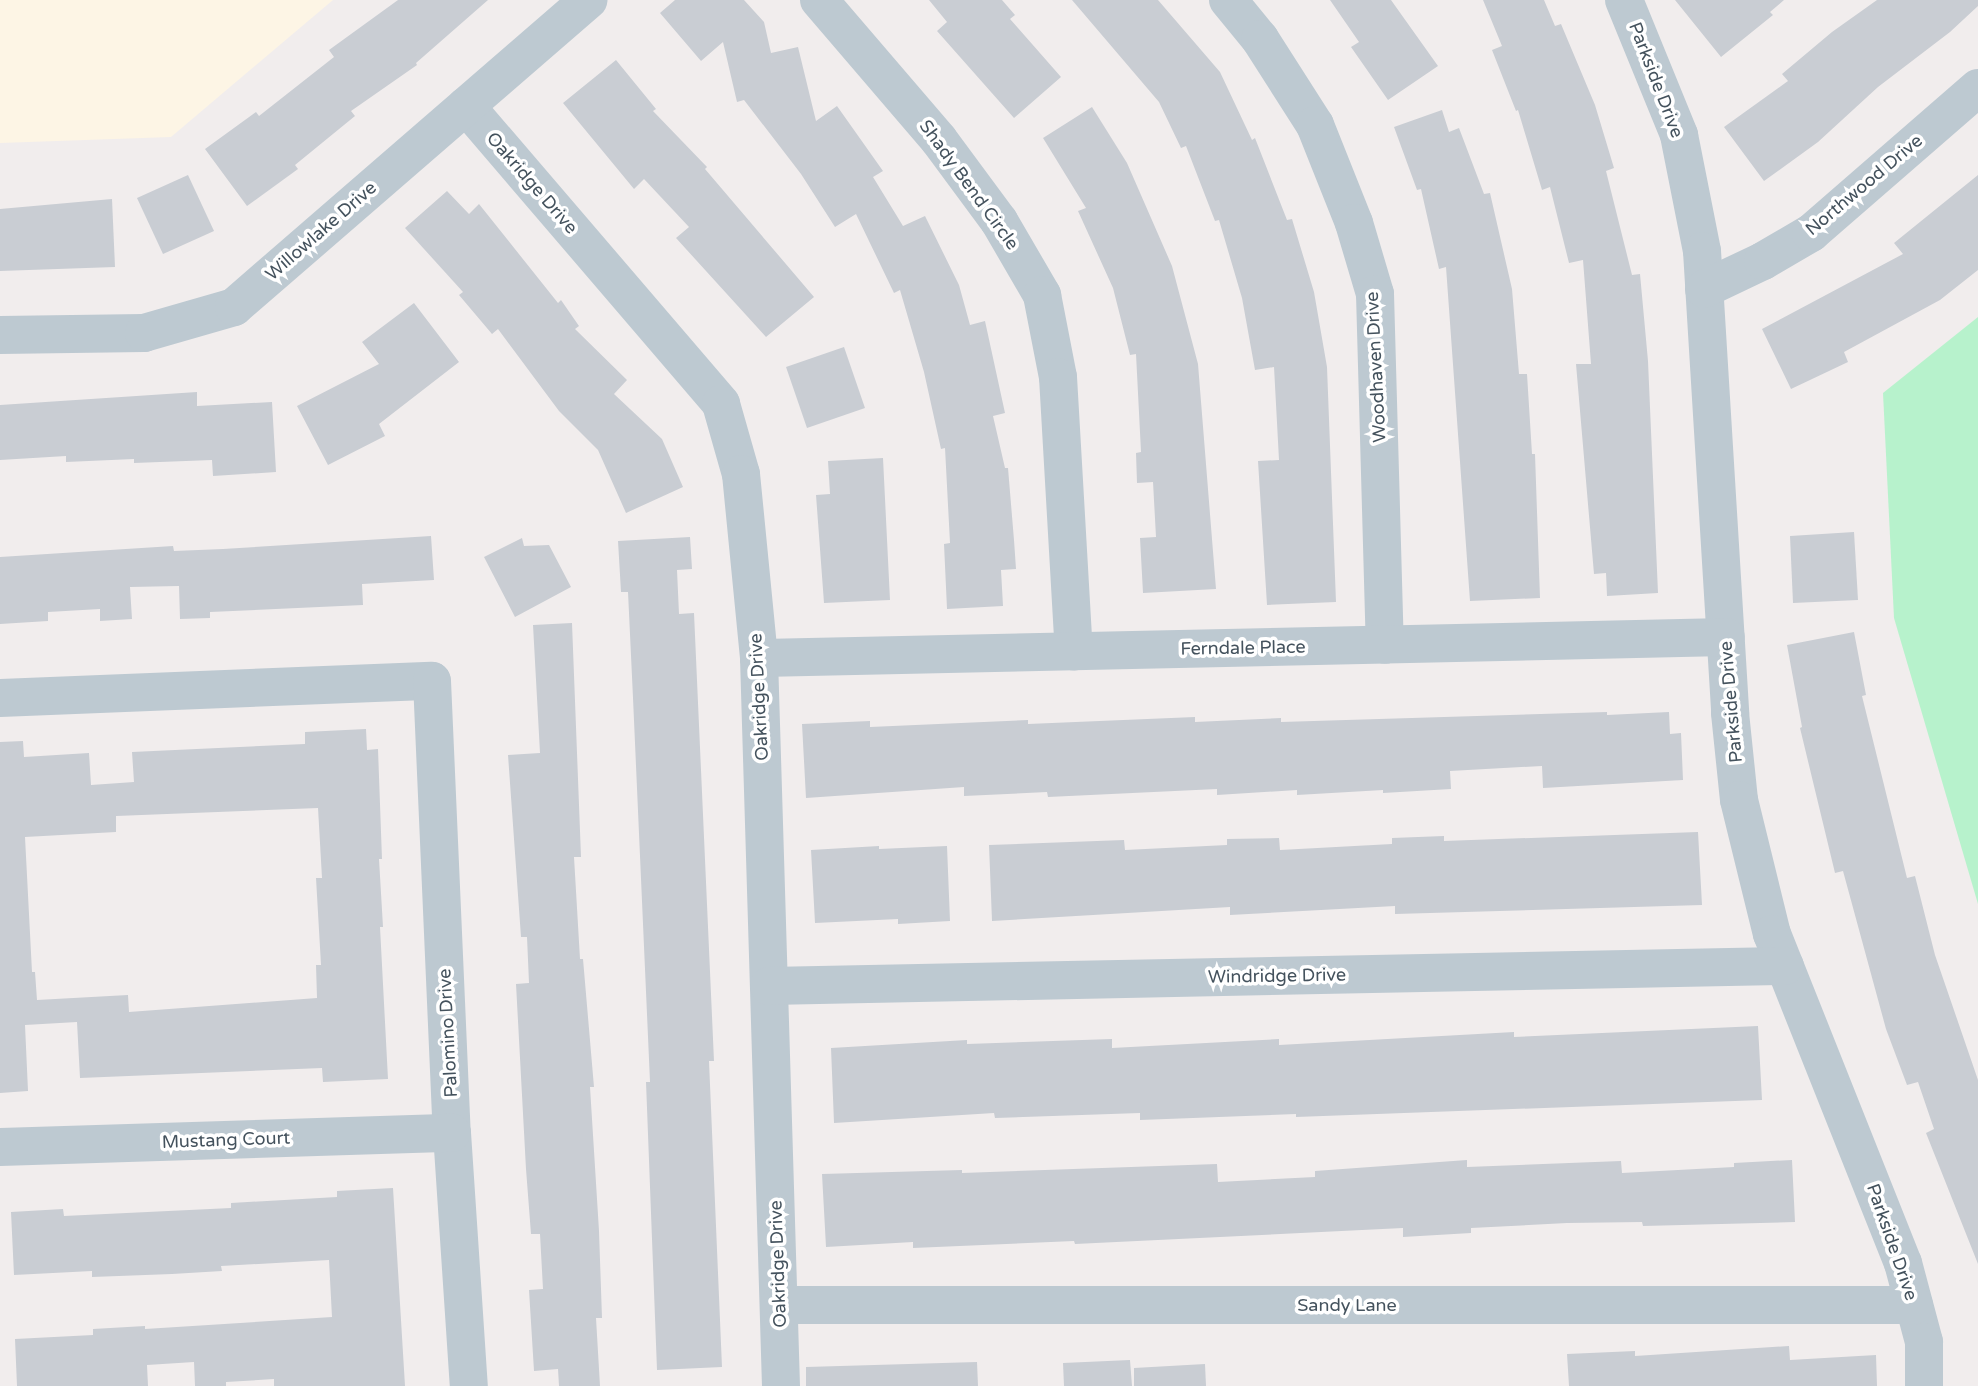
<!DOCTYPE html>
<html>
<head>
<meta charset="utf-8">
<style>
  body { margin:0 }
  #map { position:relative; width:1978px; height:1386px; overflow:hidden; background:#f1eded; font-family:"Varela Round",sans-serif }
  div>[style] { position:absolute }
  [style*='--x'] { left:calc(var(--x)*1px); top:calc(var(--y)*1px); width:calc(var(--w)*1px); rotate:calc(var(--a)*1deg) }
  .commercial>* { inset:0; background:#fdf5e5 }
  .green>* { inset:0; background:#b7f2cc }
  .building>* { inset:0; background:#c9cdd3 }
  .minor>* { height:38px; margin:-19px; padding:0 19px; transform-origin:19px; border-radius:19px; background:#bdc9d1 }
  span { translate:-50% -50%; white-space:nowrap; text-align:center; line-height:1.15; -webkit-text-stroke:7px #fff; paint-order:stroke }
  .street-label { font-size:18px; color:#44525d }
</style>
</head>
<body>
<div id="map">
  <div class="commercial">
    <div style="clip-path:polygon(0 0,333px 0,171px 137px,0 143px)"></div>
  </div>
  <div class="green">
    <div style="clip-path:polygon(1978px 317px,1978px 904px,1894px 618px,1883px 393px)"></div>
  </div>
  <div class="building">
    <div style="clip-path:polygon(398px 0,488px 0,416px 63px,417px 65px,351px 111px,355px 116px,295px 165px,298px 169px,247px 206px,205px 149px,256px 112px,259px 116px,334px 57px,329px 50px)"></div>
    <div style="clip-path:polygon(675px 0,744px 0,764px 22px,771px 53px,798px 47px,816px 121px,837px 106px,883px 171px,873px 177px,903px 226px,925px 216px,959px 285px,970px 325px,985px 321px,1005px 413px,993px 416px,1005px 468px,1008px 468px,1014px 540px,1016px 569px,1001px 570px,1003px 606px,947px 609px,944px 544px,950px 543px,945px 448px,941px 449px,924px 372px,900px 290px,894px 293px,856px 214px,835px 227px,801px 174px,744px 100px,737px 102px,723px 42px,701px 61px,660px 13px)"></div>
    <div style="clip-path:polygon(929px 0,1002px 0,1015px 15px,1010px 19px,1061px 77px,1014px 118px,937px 31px,947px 22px)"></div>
    <div style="clip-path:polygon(1072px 0,1158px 0,1220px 72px,1252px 140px,1255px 138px,1287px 220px,1292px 219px,1314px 292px,1327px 367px,1336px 602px,1267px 605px,1258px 461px,1279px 460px,1274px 367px,1255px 370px,1242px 298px,1219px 220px,1215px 221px,1186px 146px,1181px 148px,1159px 102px)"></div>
    <div style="clip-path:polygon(1330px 0,1391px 0,1438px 66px,1388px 100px,1351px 47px,1359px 42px)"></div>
    <div style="clip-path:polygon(1483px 0,1544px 0,1555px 26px,1561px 24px,1595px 105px,1614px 168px,1606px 171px,1632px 275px,1640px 274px,1648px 361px,1658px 593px,1607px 596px,1606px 573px,1594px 574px,1576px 364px,1591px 364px,1583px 260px,1569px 263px,1550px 187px,1542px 190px,1518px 110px,1516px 111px,1492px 50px,1502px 46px)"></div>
    <div style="clip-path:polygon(1675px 0,1784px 0,1770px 12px,1773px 15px,1721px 57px)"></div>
    <div style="clip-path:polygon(1877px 0,1978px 0,1978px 6px,1950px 32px,1878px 87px,1818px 142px,1764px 181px,1724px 127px,1788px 81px,1782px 74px,1832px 32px)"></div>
    <div style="clip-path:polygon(616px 60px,656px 109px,653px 111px,707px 167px,705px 169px,814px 297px,766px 337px,676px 238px,689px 227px,644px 179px,634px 189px,563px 103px)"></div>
    <div style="clip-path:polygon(1092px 107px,1127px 163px,1172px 266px,1198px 364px,1216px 589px,1143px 593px,1140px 538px,1156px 537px,1153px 482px,1137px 483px,1136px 453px,1141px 452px,1136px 354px,1130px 355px,1113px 288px,1078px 211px,1086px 208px,1043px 138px)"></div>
    <div style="clip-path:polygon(1442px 110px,1449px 132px,1459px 128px,1484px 194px,1490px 193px,1512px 289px,1519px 374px,1527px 374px,1532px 454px,1535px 454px,1540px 598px,1470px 601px,1446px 267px,1439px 269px,1421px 189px,1417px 190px,1394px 127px)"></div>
    <div style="clip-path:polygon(188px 175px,214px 231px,163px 254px,137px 198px)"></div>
    <div style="clip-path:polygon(1978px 175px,1978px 270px,1940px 300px,1844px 352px,1848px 362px,1791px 389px,1762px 329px,1903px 254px,1894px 243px)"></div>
    <div style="clip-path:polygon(447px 191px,469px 214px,479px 204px,558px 303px,561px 300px,579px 326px,575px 329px,627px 380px,614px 394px,662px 439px,683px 487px,626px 513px,598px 450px,559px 411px,498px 329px,492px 334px,459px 295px,463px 292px,405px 228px)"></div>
    <div style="clip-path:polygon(112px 199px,115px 267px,0 271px,0 209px)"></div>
    <div style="clip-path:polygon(414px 303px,459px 362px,379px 424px,385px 436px,328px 465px,297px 406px,379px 364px,362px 342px)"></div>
    <div style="clip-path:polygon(844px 347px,865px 408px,807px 428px,786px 367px)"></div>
    <div style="clip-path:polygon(197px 392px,197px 406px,272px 402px,276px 472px,213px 476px,212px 460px,134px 463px,134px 459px,66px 462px,66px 456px,0 460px,0 405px)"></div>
    <div style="clip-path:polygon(883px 458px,890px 600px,824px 603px,816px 495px,830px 494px,828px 461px)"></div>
    <div style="clip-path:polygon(1854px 532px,1858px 600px,1793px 603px,1790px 536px)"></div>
    <div style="clip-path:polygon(431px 536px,434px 580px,362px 584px,363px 605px,210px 612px,210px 618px,180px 619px,179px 586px,130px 587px,132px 619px,100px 621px,100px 609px,48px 612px,48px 621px,0 624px,0 557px,173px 546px,174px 551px,223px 549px)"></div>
    <div style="clip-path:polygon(690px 537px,692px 569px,677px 570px,679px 614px,694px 613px,714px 1061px,709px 1061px,722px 1367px,657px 1370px,646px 1082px,650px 1082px,633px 698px,628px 592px,621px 592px,618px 541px)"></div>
    <div style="clip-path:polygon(522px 538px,524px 546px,549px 545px,571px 587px,515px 617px,484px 557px)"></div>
    <div style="clip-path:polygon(572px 623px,581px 857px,574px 857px,580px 959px,583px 959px,594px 1087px,590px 1087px,599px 1231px,602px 1318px,596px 1318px,600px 1386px,559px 1386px,558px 1369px,534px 1371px,529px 1290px,543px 1289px,540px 1234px,531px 1234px,526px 1169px,516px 984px,529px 983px,527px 937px,521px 937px,508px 755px,540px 753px,533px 625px)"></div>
    <div style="clip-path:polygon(1854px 632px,1866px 695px,1862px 696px,1907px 878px,1915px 876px,1935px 955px,1978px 1080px,1978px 1264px,1926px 1133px,1934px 1129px,1918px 1082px,1907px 1085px,1886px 1029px,1843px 871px,1835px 873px,1800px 728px,1802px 727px,1787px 645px)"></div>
    <div style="clip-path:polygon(1607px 712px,1607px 715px,1669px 712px,1670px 734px,1681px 733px,1683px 780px,1543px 788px,1542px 766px,1450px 771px,1451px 789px,1383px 793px,1383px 790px,1297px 795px,1297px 790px,1217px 795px,1217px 789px,1048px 797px,1047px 792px,964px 796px,964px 787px,806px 798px,802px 724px,870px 721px,870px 727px,1028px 720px,1028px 724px,1195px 717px,1195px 722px,1281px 718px,1281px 722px)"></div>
    <div style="clip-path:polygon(evenodd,366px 729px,367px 750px,378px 749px,382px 859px,379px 859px,383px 927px,380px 927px,388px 1079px,323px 1082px,322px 1068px,80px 1078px,77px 1022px,25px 1025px,28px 1091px,0 1093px,0 742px,23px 741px,24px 757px,89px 753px,91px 785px,134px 782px,132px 752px,305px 744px,305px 732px,366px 729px,318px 808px,322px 878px,316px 878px,321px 965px,316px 965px,317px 998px,129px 1012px,128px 995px,37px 1000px,35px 972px,32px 972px,25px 837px,116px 832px,116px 816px,318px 808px)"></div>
    <div style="clip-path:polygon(1698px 832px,1702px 905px,1395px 914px,1395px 906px,1230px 915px,1230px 907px,992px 921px,989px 845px,1124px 840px,1125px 850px,1227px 845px,1227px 839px,1279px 838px,1280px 850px,1392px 844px,1392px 838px,1444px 836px,1444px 841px)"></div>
    <div style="clip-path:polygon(879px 846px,879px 849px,947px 846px,950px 921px,898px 924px,898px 919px,815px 923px,811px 850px)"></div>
    <div style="clip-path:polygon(1758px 1026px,1762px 1100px,1296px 1117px,1296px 1114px,1140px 1120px,1140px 1113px,995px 1118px,994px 1113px,834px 1123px,831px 1048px,967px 1040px,967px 1044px,1112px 1039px,1112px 1048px,1279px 1039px,1279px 1045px,1514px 1032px,1514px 1037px)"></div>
    <div style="clip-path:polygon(1467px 1160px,1467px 1167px,1621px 1161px,1622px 1173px,1734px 1167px,1734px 1163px,1792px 1160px,1795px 1222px,1643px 1226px,1642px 1222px,1567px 1223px,1471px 1228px,1471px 1233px,1403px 1237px,1403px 1228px,1075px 1244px,1074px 1241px,913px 1248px,913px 1242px,826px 1247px,822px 1174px,962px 1170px,962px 1173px,1217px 1164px,1218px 1182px,1315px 1177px,1315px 1171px)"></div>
    <div style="clip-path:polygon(393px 1188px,405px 1386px,274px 1386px,274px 1379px,226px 1382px,226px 1386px,195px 1386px,194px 1362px,147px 1365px,148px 1386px,17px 1386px,15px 1339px,93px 1335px,93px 1329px,145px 1326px,145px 1329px,332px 1317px,329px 1260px,221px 1266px,222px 1271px,172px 1274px,92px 1277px,92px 1271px,14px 1275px,11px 1212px,63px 1209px,64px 1216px,231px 1208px,231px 1203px,337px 1197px,337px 1191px)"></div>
    <div style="clip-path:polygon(1789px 1346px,1790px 1360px,1876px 1355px,1877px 1386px,1569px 1386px,1567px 1354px,1635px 1351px,1635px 1356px)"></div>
    <div style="clip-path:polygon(1130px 1360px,1132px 1386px,1064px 1386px,1063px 1363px)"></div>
    <div style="clip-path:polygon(977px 1362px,978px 1386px,806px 1386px,806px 1367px)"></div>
    <div style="clip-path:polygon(1205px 1364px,1206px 1386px,1134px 1386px,1134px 1368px)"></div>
  </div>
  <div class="minor">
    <div style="--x:819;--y:0;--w:184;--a:49.4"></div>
    <div style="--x:939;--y:140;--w:101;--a:53.5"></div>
    <div style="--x:999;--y:221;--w:86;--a:59.8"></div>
    <div style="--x:1042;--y:295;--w:84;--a:79"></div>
    <div style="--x:1058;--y:377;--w:275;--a:86.7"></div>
    <div style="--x:1228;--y:0;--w:50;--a:50.6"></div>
    <div style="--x:1260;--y:39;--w:102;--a:57.4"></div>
    <div style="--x:1315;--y:125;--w:105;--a:68.3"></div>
    <div style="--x:1354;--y:223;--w:74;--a:73.5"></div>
    <div style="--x:1375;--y:294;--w:351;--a:88.4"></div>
    <div style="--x:1624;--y:0;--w:146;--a:67.8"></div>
    <div style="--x:1679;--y:135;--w:118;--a:78.8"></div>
    <div style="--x:1702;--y:251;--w:463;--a:86.5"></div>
    <div style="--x:1730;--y:713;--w:87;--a:84.1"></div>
    <div style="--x:1739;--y:800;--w:138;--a:76.2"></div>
    <div style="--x:1772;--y:934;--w:354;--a:68.3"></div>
    <div style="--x:1903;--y:1263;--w:82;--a:75.1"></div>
    <div style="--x:1924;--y:1342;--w:44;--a:90"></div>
    <div style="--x:466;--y:106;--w:392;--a:49.4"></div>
    <div style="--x:721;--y:404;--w:73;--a:74.1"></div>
    <div style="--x:741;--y:474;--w:185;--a:84.4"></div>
    <div style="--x:759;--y:658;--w:728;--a:88.27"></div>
    <div style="--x:1704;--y:289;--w:65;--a:-25.4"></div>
    <div style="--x:1763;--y:261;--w:56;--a:-30.3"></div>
    <div style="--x:1811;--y:233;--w:221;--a:-41"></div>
    <div style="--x:0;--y:335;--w:144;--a:-0.8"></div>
    <div style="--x:144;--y:333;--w:94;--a:-16.1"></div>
    <div style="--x:234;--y:307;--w:469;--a:-40.9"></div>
    <div style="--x:759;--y:658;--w:967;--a:-1.24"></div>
    <div style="--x:0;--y:698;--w:432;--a:-2.3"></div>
    <div style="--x:432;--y:681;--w:452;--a:87.5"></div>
    <div style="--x:452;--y:1133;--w:254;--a:86.2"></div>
    <div style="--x:769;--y:986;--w:1016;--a:-1.13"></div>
    <div style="--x:0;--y:1147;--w:452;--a:-1.8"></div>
    <div style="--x:779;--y:1305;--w:1135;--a:0"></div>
  </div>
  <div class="street-label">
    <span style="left:1656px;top:80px;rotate:69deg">Parkside Drive</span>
    <span style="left:532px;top:183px;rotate:49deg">Oakridge Drive</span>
    <span style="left:969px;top:185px;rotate:54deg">Shady Bend Circle</span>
    <span style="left:1864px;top:185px;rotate:-40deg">Northwood Drive</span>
    <span style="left:321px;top:231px;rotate:-41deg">Willowlake Drive</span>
    <span style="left:1376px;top:367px;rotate:-93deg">Woodhaven Drive</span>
    <span style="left:1243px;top:648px;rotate:-1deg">Ferndale Place</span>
    <span style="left:759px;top:697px;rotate:-93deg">Oakridge Drive</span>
    <span style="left:1731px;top:702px;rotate:-95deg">Parkside Drive</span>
    <span style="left:1277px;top:976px;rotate:-1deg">Windridge Drive</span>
    <span style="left:448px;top:1033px;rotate:-93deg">Palomino Drive</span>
    <span style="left:226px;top:1140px;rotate:-2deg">Mustang Court</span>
    <span style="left:1892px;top:1242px;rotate:71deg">Parkside Drive</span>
    <span style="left:778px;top:1264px;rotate:-92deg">Oakridge Drive</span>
    <span style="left:1347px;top:1305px">Sandy Lane</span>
  </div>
</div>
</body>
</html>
